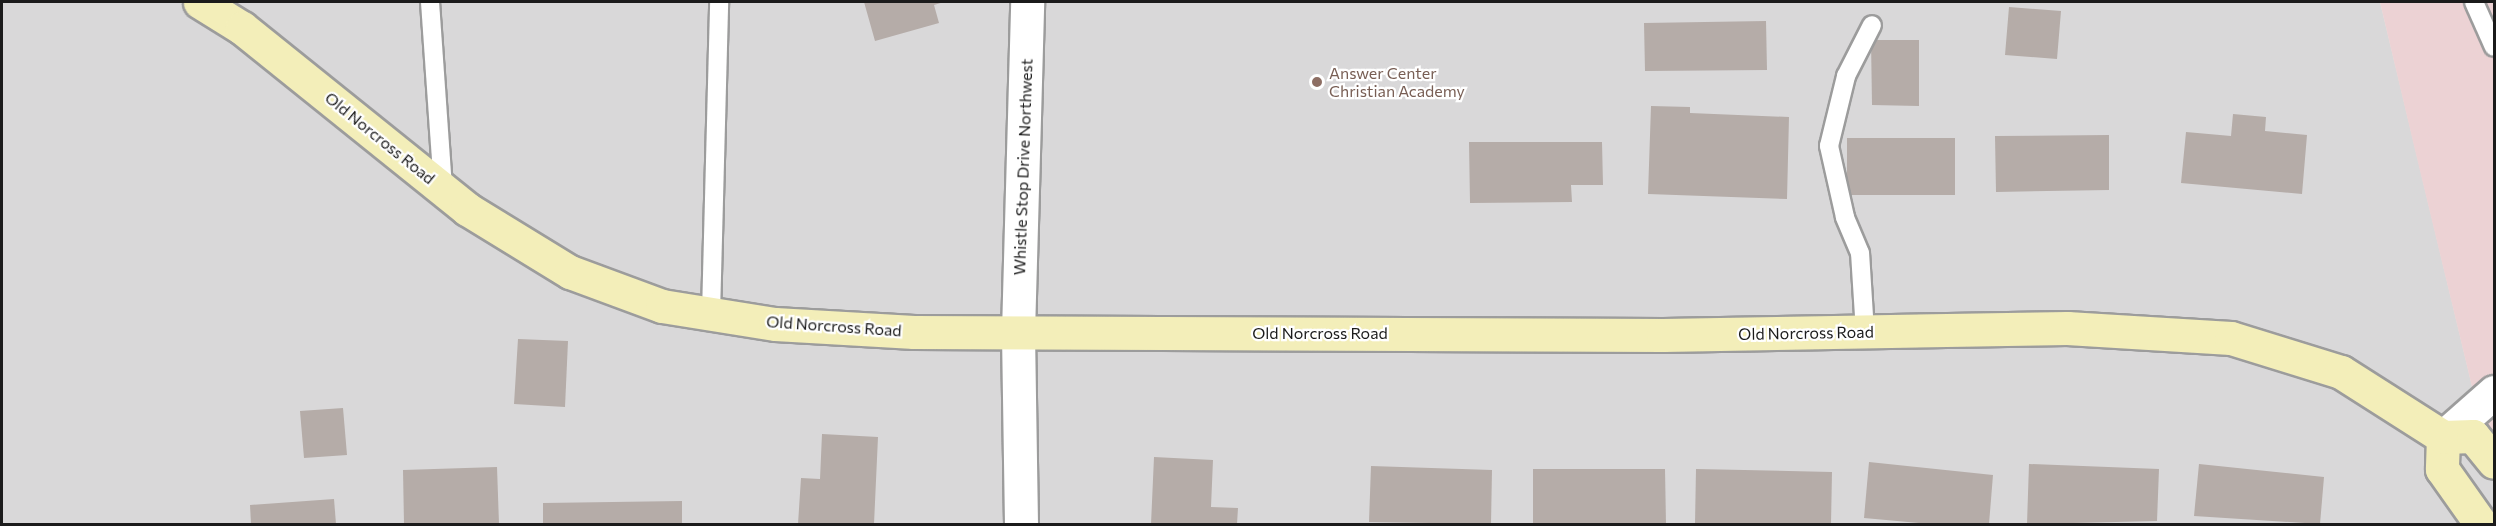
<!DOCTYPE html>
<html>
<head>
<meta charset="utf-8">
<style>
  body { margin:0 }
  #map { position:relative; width:2496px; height:526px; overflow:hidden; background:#ece7e2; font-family:Commissioner,sans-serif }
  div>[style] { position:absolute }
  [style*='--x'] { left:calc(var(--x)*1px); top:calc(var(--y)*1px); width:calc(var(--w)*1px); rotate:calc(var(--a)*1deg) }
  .residential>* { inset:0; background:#d9d8d9 }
  .commercial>* { inset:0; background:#ecd2d4 }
  .building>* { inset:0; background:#b5aca8 }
  .roads { filter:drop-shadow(2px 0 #9c9c9c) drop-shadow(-2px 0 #9c9c9c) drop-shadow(0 2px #9c9c9c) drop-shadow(0 -2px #9c9c9c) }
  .lane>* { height:18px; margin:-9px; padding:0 9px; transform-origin:9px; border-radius:9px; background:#fff }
  .street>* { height:33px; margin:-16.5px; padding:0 16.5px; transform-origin:16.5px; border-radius:16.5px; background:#fff }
  .secondary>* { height:33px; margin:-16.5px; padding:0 16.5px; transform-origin:16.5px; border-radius:16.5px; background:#f3eeb9 }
  .dots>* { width:16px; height:16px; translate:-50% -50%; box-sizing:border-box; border:3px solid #fff; border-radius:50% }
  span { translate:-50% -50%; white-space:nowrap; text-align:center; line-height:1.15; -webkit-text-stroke:4.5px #fff; paint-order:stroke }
  .education-label { font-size:16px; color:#785e54 }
  .left { translate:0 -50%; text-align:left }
  .street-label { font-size:16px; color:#1b1b1b }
  .frame { position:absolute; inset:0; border:3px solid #1b1b1b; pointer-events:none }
</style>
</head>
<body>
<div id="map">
  <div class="residential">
    <div style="clip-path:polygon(2px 2px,2380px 2px,2494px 478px,2494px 524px,2px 524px)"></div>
  </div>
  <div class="commercial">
    <div style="clip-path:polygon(2380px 2px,2494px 2px,2494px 478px,2415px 150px)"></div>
  </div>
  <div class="building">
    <div style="clip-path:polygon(864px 2px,944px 2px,934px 5px,939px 23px,875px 41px)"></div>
    <div style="clip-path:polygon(2009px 7px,2061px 11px,2057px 59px,2005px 55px)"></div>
    <div style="clip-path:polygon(1766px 21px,1767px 70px,1645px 71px,1644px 23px)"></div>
    <div style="clip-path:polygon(1871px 40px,1919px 40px,1919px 106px,1872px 105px)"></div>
    <div style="clip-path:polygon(1651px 106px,1690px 107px,1690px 113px,1789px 117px,1787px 199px,1648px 194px)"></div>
    <div style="clip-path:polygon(2233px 114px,2266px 117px,2265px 131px,2307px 135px,2302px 194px,2181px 183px,2186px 132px,2231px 136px)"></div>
    <div style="clip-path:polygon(2109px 135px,2109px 190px,1996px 192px,1995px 136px)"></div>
    <div style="clip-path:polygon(1847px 138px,1955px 138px,1955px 195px,1847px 195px)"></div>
    <div style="clip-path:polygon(1469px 142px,1602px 142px,1603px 185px,1571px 185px,1572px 202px,1470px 203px)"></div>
    <div style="clip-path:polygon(518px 339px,568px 341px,565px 407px,514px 404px)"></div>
    <div style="clip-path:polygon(343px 408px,347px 455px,304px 458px,300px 411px)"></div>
    <div style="clip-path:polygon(822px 434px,878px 437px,874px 524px,798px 524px,801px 478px,820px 479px)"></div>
    <div style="clip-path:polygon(1154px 457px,1213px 460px,1211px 507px,1238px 508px,1237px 524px,1151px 524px)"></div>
    <div style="clip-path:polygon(1869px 462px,1993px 475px,1989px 524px,1930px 524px,1864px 518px)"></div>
    <div style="clip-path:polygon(2029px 464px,2159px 469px,2157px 521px,2027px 524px)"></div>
    <div style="clip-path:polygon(2199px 464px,2324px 477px,2320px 524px,2194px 516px)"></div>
    <div style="clip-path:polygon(1371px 466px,1492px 470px,1491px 524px,1369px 522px)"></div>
    <div style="clip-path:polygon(497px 467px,499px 524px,404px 524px,403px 470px)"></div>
    <div style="clip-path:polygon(1533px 469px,1665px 469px,1666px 524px,1533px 524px)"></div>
    <div style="clip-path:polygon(1696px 469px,1832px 472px,1831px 524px,1695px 524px)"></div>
    <div style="clip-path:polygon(334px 499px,336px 524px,251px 524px,250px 505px)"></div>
    <div style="clip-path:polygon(682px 501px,682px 524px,543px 524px,543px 503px)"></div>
  </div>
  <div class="roads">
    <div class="lane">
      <div style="--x:430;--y:2;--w:186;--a:86"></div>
      <div style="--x:2474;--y:2;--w:49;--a:66"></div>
      <div style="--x:711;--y:314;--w:312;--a:-88.5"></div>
      <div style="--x:1865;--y:332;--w:79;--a:-93.6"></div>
      <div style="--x:1860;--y:253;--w:39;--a:-113"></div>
      <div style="--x:1845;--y:217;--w:73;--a:-102.7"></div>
      <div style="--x:1829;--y:146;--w:72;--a:-76.3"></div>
      <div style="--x:1846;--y:76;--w:57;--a:-63"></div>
    </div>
    <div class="street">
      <div style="--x:2443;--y:437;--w:68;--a:-41.4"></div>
      <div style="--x:1021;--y:524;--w:192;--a:-90.9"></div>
      <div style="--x:1018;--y:332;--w:330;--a:-88.4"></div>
    </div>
    <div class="secondary">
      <div style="--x:200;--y:2;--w:49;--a:31.8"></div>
      <div style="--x:242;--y:28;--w:289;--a:38.8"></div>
      <div style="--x:467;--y:209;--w:121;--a:31.5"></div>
      <div style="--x:570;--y:272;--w:98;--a:20.3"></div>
      <div style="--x:662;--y:306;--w:114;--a:9.1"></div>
      <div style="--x:775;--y:324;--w:139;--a:3.3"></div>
      <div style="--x:914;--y:332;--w:749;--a:0.23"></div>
      <div style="--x:1663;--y:335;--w:404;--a:-1"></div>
      <div style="--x:2067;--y:328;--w:164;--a:3.5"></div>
      <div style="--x:2231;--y:338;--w:115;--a:17.2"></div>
      <div style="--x:2341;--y:372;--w:121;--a:32.5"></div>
      <div style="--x:2443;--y:437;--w:32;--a:92"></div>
      <div style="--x:2442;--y:469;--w:67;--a:54.7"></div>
      <div style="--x:2443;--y:437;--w:30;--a:-2"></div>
      <div style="--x:2473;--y:436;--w:33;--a:51"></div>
    </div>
  </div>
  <div class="dots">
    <div style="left:1317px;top:82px;background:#8d6e63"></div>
  </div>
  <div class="education-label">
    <span class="left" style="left:1329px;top:82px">Answer Center<br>Christian Academy</span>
  </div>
  <div class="street-label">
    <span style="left:380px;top:138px;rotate:39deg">Old Norcross Road</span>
    <span style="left:1023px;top:167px;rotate:-88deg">Whistle Stop Drive Northwest</span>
    <span style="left:834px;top:326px;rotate:4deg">Old Norcross Road</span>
    <span style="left:1320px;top:333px">Old Norcross Road</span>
    <span style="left:1806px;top:333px;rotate:-1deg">Old Norcross Road</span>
  </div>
  <div class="frame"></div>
</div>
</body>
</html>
